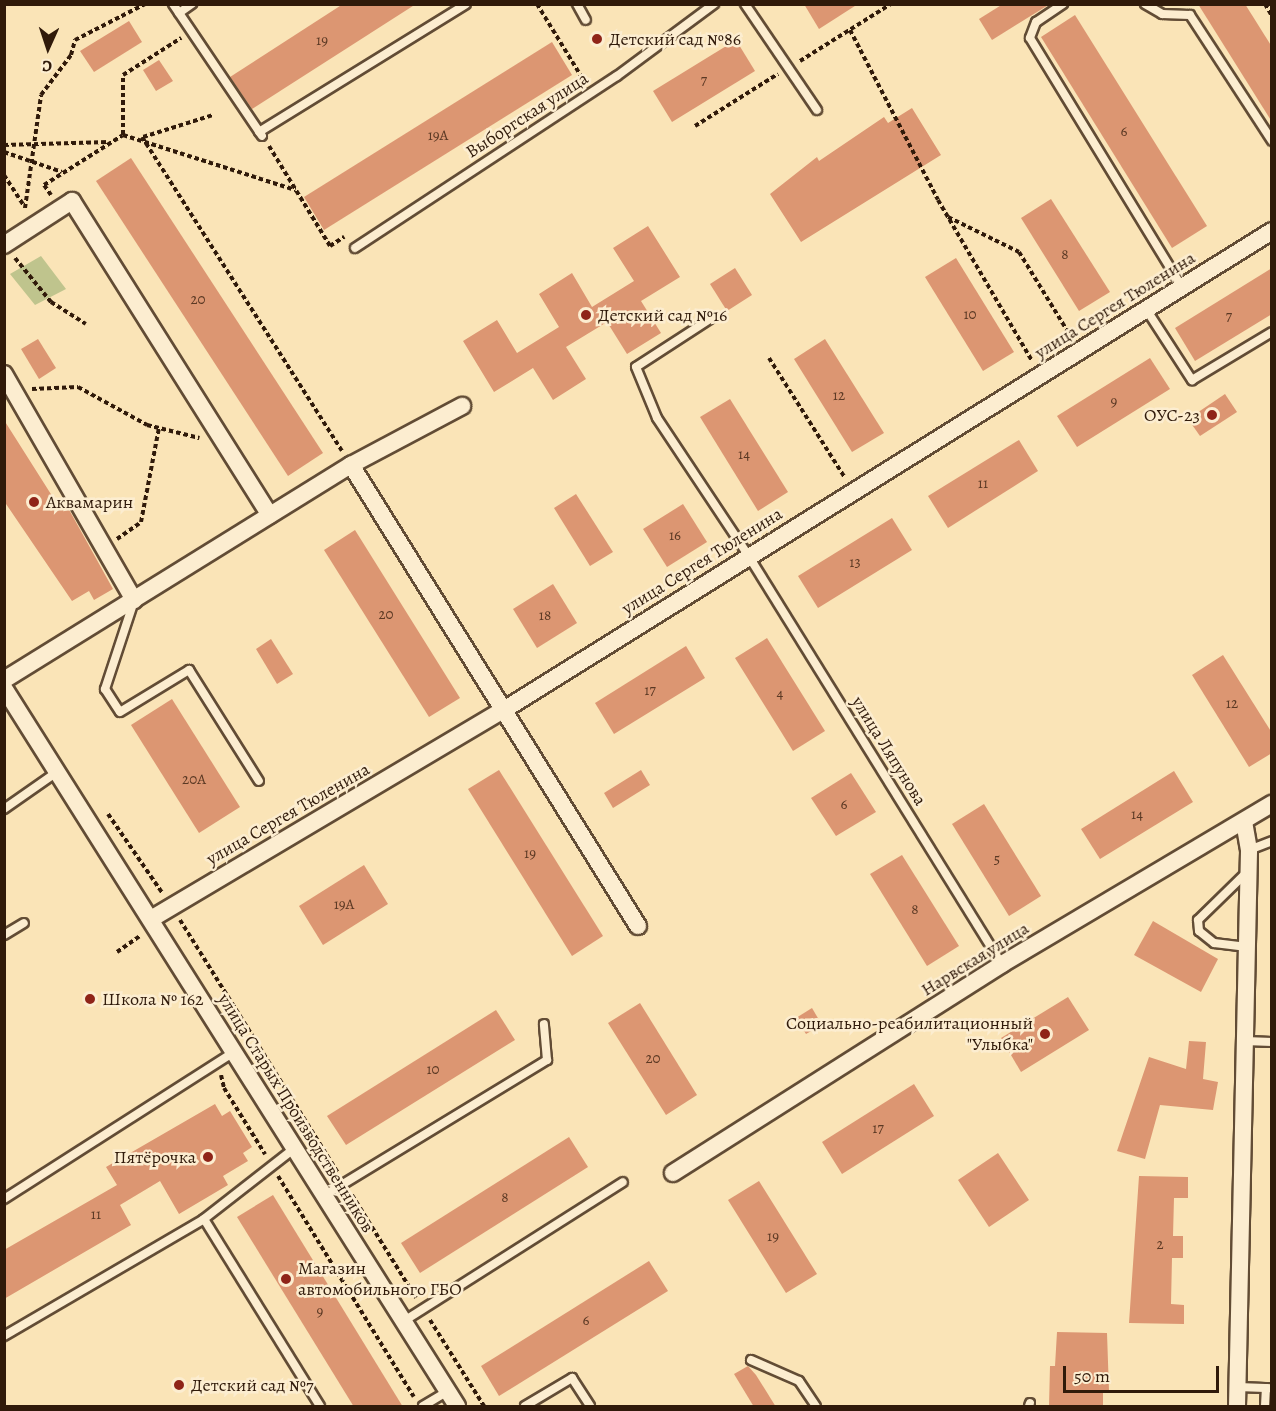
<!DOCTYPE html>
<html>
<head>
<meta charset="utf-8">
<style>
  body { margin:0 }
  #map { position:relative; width:1276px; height:1411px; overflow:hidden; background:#fae4b7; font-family:Alegreya,serif }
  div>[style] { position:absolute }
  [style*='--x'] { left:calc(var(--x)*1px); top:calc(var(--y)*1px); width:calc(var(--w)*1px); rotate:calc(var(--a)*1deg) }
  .green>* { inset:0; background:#bfc48d }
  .building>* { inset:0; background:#dc9672 }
  .path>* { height:4px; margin-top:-2px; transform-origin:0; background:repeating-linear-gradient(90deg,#301a0a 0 4.5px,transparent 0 7.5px) }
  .roads { filter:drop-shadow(2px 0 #624c35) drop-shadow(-2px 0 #624c35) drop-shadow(0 2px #624c35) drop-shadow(0 -2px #624c35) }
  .lane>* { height:8px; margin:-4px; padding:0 4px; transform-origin:4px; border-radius:4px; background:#fcedd0 }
  .street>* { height:16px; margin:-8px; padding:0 8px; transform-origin:8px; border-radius:8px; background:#fcedd0 }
  .dots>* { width:16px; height:16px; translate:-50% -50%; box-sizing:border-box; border:3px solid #fcedd0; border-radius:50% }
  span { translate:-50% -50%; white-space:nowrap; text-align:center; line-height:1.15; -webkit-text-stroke:5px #fcedd0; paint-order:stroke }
  .number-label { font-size:15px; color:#5b3924 }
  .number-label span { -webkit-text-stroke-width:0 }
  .poi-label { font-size:18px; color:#301a0a }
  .left { translate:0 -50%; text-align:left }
  .right { translate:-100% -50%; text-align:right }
  .street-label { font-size:18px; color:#301a0a }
  .frame { position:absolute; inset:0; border:6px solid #301a0a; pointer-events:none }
  .north { position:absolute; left:18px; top:18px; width:60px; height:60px; -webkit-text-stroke:4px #fcedd0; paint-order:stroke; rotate:183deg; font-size:16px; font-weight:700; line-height:24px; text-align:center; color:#301a0a }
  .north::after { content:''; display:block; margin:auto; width:21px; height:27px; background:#301a0a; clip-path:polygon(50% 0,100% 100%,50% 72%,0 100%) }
  .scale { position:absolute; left:1063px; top:1366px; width:156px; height:27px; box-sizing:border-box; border:3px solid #301a0a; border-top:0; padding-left:8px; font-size:18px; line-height:21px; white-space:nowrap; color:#301a0a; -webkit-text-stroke:4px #fcedd0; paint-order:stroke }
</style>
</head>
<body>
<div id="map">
  <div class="green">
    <div style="clip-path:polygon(41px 256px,66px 289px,35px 305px,10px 274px)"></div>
  </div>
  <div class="building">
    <div style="clip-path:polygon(343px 4px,416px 4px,252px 109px,230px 77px)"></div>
    <div style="clip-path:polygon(804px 4px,858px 4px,819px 29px)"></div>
    <div style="clip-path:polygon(1003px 4px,1050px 4px,992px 40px,979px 19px)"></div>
    <div style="clip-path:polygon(1198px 4px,1245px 4px,1272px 47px,1272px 122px)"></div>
    <div style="clip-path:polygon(1075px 15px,1207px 226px,1172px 248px,1041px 37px)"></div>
    <div style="clip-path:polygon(129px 21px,142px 42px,94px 72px,80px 51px)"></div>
    <div style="clip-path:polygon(736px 40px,755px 71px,672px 122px,653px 91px)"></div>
    <div style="clip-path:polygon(552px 42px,572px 75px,324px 230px,304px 197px)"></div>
    <div style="clip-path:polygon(159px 60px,173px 81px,156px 91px,143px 70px)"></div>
    <div style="clip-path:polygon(912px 108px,941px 155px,801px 242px,770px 194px,817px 157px,819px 161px,884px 117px,888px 123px)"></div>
    <div style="clip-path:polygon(131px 158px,323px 453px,288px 476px,96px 181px)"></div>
    <div style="clip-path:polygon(1051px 199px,1110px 292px,1079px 311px,1021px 218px)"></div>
    <div style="clip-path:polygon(648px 226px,680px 277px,641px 301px,661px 333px,627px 354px,607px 322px,566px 347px,586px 379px,553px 400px,533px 368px,494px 392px,463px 341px,497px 320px,517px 353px,559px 327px,539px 294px,572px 273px,592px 307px,634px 281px,613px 248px)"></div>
    <div style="clip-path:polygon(956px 258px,1014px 352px,983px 371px,925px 277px)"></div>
    <div style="clip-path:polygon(735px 268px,752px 295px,727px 311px,710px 284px)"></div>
    <div style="clip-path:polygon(1272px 268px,1272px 314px,1195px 361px,1175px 328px)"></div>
    <div style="clip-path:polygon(38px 339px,56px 368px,39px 379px,21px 349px)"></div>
    <div style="clip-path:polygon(825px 339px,884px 433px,852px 452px,794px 359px)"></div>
    <div style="clip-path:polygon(1150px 358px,1170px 389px,1077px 447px,1057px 416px)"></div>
    <div style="clip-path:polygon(1225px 394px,1237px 412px,1200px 436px,1188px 419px)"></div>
    <div style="clip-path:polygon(730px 399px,788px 492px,758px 511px,700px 417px)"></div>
    <div style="clip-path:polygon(4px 420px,61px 510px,67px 506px,113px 589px,94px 600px,89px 591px,72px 601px,4px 501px)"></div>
    <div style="clip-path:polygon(1019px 440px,1038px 471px,948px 528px,928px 496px)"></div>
    <div style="clip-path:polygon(576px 494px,613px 552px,590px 566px,554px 508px)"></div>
    <div style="clip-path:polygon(683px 504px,707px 542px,667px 567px,643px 529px)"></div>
    <div style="clip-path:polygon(892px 518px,912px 550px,818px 608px,798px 576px)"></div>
    <div style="clip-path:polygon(355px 530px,460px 698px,429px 717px,324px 550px)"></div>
    <div style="clip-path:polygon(553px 584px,577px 623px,537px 648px,513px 609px)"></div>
    <div style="clip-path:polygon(767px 638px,825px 731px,793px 751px,735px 658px)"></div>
    <div style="clip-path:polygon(271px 639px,293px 674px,277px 684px,256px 649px)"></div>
    <div style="clip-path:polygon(686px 646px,705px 678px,614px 734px,595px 703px)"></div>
    <div style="clip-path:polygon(1223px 655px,1272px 733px,1272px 753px,1249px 767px,1192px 675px)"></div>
    <div style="clip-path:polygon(172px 699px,240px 807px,199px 833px,131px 725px)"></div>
    <div style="clip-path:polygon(499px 770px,603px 936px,572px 956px,468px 789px)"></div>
    <div style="clip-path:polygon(641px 770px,650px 785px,613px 808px,604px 793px)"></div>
    <div style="clip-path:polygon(1174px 771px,1193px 802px,1100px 859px,1081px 829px)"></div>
    <div style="clip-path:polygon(851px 773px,876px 812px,836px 836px,811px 798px)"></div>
    <div style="clip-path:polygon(984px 804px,1041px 896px,1009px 916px,952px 824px)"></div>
    <div style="clip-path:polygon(902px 855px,959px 946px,927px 966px,870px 874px)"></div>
    <div style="clip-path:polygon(364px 865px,388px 904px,323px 945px,299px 906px)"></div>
    <div style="clip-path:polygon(1153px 921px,1218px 959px,1201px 992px,1134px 955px)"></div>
    <div style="clip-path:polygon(1068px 997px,1089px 1030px,1021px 1072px,1001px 1038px)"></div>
    <div style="clip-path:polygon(640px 1003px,697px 1095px,666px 1115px,608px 1023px)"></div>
    <div style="clip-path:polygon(812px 1008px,822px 1025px,806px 1034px,796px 1018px)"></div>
    <div style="clip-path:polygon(496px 1010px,515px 1040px,346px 1145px,327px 1116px)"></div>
    <div style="clip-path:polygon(1189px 1041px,1206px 1042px,1203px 1079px,1218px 1082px,1213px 1110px,1160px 1105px,1145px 1159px,1117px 1151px,1149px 1057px,1186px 1069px)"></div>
    <div style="clip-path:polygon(914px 1084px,934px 1116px,842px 1174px,822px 1142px)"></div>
    <div style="clip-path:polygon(215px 1104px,222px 1116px,230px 1111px,252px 1147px,243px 1153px,248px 1161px,223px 1176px,228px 1185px,179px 1214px,160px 1181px,120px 1205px,131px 1225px,4px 1299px,4px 1250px,117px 1185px,106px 1167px)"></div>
    <div style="clip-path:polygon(569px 1137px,588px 1167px,420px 1273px,401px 1243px)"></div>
    <div style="clip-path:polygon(998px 1153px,1029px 1200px,989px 1227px,958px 1180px)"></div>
    <div style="clip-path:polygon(1139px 1176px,1188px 1177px,1188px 1198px,1174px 1198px,1173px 1236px,1183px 1236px,1183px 1258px,1172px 1258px,1171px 1304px,1184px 1305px,1184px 1324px,1129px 1323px)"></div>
    <div style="clip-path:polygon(759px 1181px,817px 1274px,786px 1293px,728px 1200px)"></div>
    <div style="clip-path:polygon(273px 1195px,403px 1407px,354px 1407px,237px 1217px)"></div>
    <div style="clip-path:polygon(649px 1261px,668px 1291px,499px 1396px,481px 1366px)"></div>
    <div style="clip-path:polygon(1057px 1332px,1107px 1333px,1109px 1391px,1103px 1391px,1103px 1407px,1049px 1407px,1050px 1366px,1055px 1366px)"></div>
    <div style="clip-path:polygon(748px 1366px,756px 1375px,776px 1407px,754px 1407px,734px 1374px)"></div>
  </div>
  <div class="path">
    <div style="--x:537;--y:4;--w:90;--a:58.6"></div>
    <div style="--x:1265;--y:4;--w:14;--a:60"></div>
    <div style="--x:850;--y:30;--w:191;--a:62.6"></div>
    <div style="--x:938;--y:200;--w:186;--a:59.7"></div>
    <div style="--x:800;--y:61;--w:107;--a:-32.1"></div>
    <div style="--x:695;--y:126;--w:98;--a:-32.1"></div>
    <div style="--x:123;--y:135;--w:60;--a:-90"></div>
    <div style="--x:123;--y:75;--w:69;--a:-32.5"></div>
    <div style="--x:142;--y:137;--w:372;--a:57.5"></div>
    <div style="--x:143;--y:137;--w:73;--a:-17.4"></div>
    <div style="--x:4;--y:145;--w:105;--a:-1.6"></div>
    <div style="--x:269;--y:146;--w:117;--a:58.6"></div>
    <div style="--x:330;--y:246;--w:17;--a:-33"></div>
    <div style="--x:4;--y:152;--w:61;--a:19"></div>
    <div style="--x:4;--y:175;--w:38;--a:57"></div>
    <div style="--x:51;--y:195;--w:12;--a:-125"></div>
    <div style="--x:44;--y:185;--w:93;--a:-32.3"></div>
    <div style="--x:123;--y:135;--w:181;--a:17.7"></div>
    <div style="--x:25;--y:208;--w:114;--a:-81.9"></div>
    <div style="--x:41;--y:95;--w:50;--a:-53.1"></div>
    <div style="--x:71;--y:55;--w:16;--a:-75"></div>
    <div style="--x:75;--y:40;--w:79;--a:-27.2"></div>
    <div style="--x:948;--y:217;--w:79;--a:26.2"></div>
    <div style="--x:1019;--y:252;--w:100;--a:58.5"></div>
    <div style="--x:15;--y:258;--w:57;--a:50.7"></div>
    <div style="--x:51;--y:302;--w:41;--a:32.2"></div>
    <div style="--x:769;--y:358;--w:140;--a:57.6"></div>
    <div style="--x:32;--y:389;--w:46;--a:-2.5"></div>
    <div style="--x:78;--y:387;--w:79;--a:28.8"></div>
    <div style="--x:147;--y:425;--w:54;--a:14"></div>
    <div style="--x:117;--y:539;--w:29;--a:-35"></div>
    <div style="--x:141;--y:522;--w:96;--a:-79.2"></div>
    <div style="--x:108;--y:814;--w:97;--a:55.5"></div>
    <div style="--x:180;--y:920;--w:298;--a:58"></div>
    <div style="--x:117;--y:952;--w:29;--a:-35"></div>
    <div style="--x:221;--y:1075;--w:13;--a:77"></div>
    <div style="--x:224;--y:1088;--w:78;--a:58.2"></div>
    <div style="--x:278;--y:1176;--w:259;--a:58.4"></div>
    <div style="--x:352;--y:1195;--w:121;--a:58.1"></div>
    <div style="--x:430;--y:1320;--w:102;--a:57.9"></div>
  </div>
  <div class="roads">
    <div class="lane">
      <div style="--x:173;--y:4;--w:159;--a:56"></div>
      <div style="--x:577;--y:4;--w:18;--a:61"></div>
      <div style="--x:745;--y:4;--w:128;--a:55.8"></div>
      <div style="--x:1063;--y:4;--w:32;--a:146"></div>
      <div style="--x:1036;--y:22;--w:17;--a:111"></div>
      <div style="--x:1030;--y:38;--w:292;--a:58.6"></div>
      <div style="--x:1145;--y:4;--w:20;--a:30"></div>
      <div style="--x:1162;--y:14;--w:28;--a:2"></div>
      <div style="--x:1190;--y:15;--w:150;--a:56.9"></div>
      <div style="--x:179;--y:13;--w:16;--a:-35"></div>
      <div style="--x:259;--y:132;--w:243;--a:-31.7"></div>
      <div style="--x:355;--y:248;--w:313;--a:-33.3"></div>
      <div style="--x:617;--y:76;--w:121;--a:-36.6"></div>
      <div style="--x:1146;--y:309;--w:85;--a:57.1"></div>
      <div style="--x:1192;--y:380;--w:93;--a:-31"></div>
      <div style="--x:710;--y:319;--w:88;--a:147"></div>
      <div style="--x:636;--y:367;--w:55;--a:67.6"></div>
      <div style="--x:657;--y:418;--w:164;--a:56.4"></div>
      <div style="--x:748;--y:555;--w:481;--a:58.2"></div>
      <div style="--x:134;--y:601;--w:93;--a:108.2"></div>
      <div style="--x:105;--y:689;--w:27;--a:57"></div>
      <div style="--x:120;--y:712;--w:81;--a:-31.3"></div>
      <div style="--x:189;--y:670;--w:131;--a:57.8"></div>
      <div style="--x:4;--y:809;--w:65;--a:-34.9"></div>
      <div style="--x:1249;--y:850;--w:25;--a:-21"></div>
      <div style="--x:4;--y:935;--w:23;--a:-31"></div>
      <div style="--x:1247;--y:947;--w:33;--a:-173"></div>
      <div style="--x:1214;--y:943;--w:19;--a:-141"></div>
      <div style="--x:1199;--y:931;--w:11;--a:-95"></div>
      <div style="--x:1198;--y:920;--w:70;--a:-44.4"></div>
      <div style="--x:1245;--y:1041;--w:27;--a:2"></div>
      <div style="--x:325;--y:1195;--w:260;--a:-31.3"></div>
      <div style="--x:547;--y:1060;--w:36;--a:-95"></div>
      <div style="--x:4;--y:1199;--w:273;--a:-32.6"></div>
      <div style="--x:204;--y:1219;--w:220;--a:58.2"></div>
      <div style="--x:404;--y:1321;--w:259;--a:-32.4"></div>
      <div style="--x:4;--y:1336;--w:232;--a:-30.3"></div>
      <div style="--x:204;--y:1219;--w:115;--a:-38"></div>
      <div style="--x:751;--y:1360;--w:52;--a:23.6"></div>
      <div style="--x:799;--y:1381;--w:30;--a:56"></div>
      <div style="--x:1238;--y:1387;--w:34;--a:2"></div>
      <div style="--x:423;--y:1406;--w:29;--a:-31"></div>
      <div style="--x:525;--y:1406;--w:55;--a:-30.8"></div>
      <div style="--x:572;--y:1378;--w:33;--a:57"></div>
      <div style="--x:1029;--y:1406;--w:3;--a:-72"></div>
      <div style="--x:1265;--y:1406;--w:18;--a:-87"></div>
    </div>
    <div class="street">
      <div style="--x:4;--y:245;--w:81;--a:-32.9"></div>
      <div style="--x:72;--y:201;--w:371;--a:57.8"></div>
      <div style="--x:4;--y:374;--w:261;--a:60.1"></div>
      <div style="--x:351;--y:465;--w:543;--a:58.1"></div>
      <div style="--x:4;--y:680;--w:408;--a:-31.8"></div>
      <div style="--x:351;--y:465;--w:126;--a:-28"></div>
      <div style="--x:4;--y:688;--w:849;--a:57.75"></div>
      <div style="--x:151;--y:919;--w:408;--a:-30.7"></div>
      <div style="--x:502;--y:711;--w:907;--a:-31.94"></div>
      <div style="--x:673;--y:1173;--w:390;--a:-32.4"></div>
      <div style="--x:1002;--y:964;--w:314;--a:-30.7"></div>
      <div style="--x:1237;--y:1406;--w:556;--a:-88.76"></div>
      <div style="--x:1249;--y:850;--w:29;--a:-100"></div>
    </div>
  </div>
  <div class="dots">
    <div style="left:597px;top:39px;background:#8f2418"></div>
    <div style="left:586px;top:315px;background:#8f2418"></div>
    <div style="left:1212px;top:415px;background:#8f2418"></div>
    <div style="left:34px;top:502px;background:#8f2418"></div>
    <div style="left:90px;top:999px;background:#8f2418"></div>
    <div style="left:1045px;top:1034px;background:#8f2418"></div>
    <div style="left:208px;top:1157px;background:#8f2418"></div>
    <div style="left:286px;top:1279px;background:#8f2418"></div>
    <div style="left:179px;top:1385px;background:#8f2418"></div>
  </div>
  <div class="number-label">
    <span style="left:322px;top:41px">19</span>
    <span style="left:704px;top:81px">7</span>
    <span style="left:1124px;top:132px">6</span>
    <span style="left:438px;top:136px">19А</span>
    <span style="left:1065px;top:255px">8</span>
    <span style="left:198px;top:300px">20</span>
    <span style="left:970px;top:315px">10</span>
    <span style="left:1229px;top:317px">7</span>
    <span style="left:839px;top:396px">12</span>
    <span style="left:1114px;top:402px">9</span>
    <span style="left:744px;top:455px">14</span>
    <span style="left:983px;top:484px">11</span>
    <span style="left:675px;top:536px">16</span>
    <span style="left:855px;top:563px">13</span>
    <span style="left:386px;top:615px">20</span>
    <span style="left:545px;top:616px">18</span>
    <span style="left:650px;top:691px">17</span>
    <span style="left:780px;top:694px">4</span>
    <span style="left:1232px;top:704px">12</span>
    <span style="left:194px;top:780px">20А</span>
    <span style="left:844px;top:805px">6</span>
    <span style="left:1137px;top:815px">14</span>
    <span style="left:530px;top:854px">19</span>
    <span style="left:997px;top:860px">5</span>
    <span style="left:344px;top:905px">19А</span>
    <span style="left:915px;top:910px">8</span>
    <span style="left:653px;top:1059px">20</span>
    <span style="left:433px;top:1070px">10</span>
    <span style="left:878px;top:1129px">17</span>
    <span style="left:505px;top:1198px">8</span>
    <span style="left:96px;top:1215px">11</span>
    <span style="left:773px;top:1237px">19</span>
    <span style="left:1160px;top:1245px">2</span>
    <span style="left:320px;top:1312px">9</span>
    <span style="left:586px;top:1321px">6</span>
  </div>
  <div class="poi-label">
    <span class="left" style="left:609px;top:39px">Детский сад №86</span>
    <span class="left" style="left:598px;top:315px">Детский сад №16</span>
    <span class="right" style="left:1200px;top:415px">ОУС-23</span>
    <span class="left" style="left:46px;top:502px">Аквамарин</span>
    <span class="left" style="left:102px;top:999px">Школа № 162</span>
    <span class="right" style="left:1033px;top:1034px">Социально-реабилитационный<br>"Улыбка"</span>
    <span class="right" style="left:196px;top:1157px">Пятёрочка</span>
    <span class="left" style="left:298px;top:1279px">Магазин<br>автомобильного ГБО</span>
    <span class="left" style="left:191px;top:1385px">Детский сад №7</span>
  </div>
  <div class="street-label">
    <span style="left:527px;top:115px;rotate:-33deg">Выборгская улица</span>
    <span style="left:1115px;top:305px;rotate:-32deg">улица Сергея Тюленина</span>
    <span style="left:702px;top:561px;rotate:-32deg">улица Сергея Тюленина</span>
    <span style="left:889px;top:751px;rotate:58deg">улица Ляпунова</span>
    <span style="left:288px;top:814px;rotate:-30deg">улица Сергея Тюленина</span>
    <span style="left:975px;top:959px;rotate:-32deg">Нарвская улица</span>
    <span style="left:296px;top:1113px;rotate:58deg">улица Старых Производственников</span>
  </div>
  <div class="frame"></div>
  <div class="north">С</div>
  <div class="scale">50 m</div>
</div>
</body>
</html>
